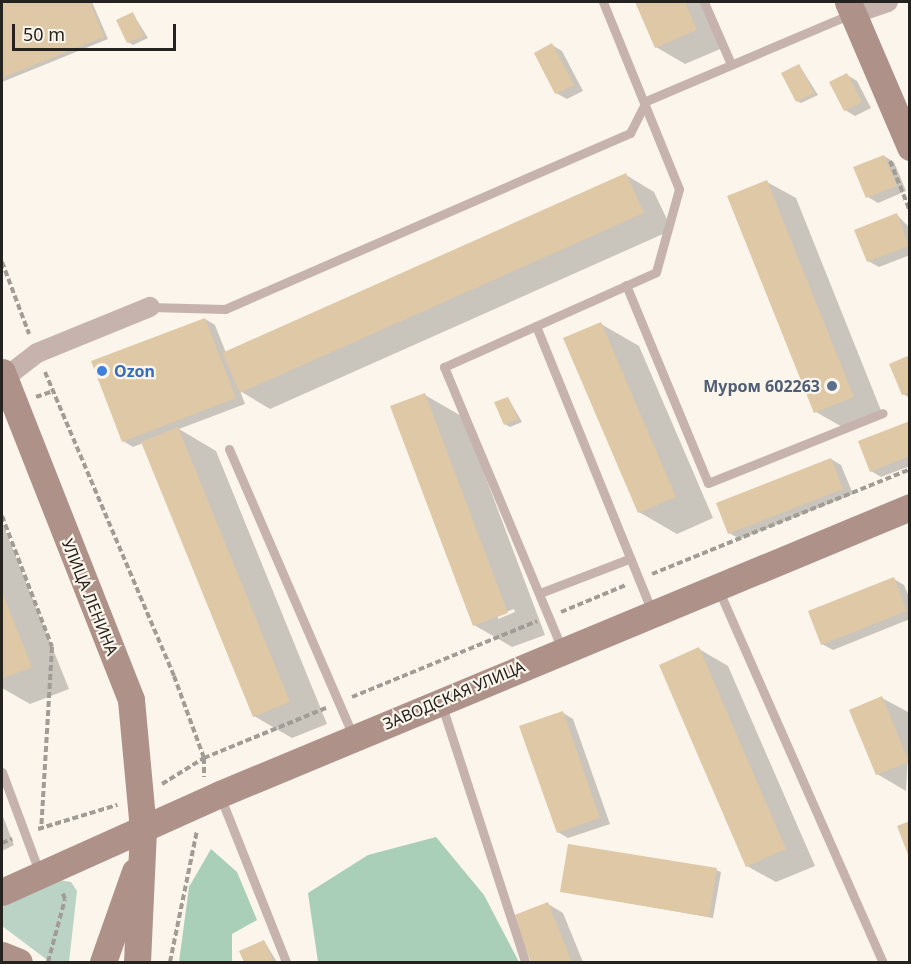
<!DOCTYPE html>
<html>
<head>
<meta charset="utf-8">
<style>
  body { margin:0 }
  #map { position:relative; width:911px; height:964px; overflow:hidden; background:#fcf5ec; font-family:"Noto Sans",sans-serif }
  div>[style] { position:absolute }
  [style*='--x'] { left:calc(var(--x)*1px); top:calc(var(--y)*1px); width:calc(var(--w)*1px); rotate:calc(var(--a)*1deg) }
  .green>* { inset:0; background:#bbd3c4 }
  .forest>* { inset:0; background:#a9cfb8 }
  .shadow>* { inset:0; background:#0003 }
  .building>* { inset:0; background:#dec8a5 }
  .path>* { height:4px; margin-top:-2px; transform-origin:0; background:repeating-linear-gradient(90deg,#a19c95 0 6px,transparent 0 9px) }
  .lane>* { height:9px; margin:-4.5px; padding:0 4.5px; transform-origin:4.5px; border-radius:4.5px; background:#c6b3ae }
  .street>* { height:20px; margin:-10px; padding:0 10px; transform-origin:10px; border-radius:10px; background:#c6b3ae }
  .secondary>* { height:27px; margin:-13.5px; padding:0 13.5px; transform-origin:13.5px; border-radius:13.5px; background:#ae928a }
  .dots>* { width:16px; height:16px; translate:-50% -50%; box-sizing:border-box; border:3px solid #fcf5ec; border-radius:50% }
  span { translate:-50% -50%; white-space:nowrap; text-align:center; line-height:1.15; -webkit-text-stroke:4.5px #fcf5ec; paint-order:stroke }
  .shop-label { font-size:16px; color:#366cbe; font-weight:700 }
  .left { translate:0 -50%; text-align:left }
  .service-label { font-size:16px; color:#4e5e75; font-weight:700 }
  .right { translate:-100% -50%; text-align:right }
  .street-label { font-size:16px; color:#25231f }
  .frame { position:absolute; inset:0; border:3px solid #25231f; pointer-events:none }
  .scale { position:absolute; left:12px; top:24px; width:164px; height:27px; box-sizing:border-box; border:3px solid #25231f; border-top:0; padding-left:8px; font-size:18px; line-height:21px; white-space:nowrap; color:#25231f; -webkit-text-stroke:4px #fcf5ec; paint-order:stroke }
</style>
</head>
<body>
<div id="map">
  <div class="green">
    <div style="clip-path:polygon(59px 880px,71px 882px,77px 891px,69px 962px,50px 962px,2px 926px,2px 907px)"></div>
  </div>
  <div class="forest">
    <div style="clip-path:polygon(436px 837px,484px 895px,519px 962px,318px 962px,308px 893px,368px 855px)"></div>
    <div style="clip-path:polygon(211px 849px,237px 872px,257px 920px,232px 934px,232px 962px,179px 962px,189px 887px)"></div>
  </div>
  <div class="shadow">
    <div style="clip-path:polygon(2px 2px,92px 2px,108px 39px,2px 82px)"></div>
    <div style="clip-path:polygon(637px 2px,706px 2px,725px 47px,685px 64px,656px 47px)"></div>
    <div style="clip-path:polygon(133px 14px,148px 38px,133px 45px,128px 42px)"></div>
    <div style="clip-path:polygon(552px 45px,562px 51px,583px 91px,567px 99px,556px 93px)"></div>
    <div style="clip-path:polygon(799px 65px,818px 95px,801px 103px,797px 101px)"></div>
    <div style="clip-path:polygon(847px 75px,857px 81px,871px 108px,855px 116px,845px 110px)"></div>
    <div style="clip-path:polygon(884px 156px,894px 162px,906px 191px,878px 203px,868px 197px,855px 168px)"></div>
    <div style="clip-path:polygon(626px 175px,654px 192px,672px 230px,270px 409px,240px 391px,245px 404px,179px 429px,216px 451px,327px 724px,292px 738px,254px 716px,143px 443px,133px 447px,123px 441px,205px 319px,215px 325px,226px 353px)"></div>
    <div style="clip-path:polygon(767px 182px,796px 198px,882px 413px,844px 428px,816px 412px)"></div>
    <div style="clip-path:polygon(897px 215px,910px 228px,910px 255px,879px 267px,868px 261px)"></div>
    <div style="clip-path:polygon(601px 324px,639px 346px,713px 518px,677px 534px,639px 512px)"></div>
    <div style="clip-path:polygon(910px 357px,910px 398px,903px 394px)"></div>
    <div style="clip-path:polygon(evenodd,425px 395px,463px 417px,545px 635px,512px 647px,474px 625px,425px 395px,514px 609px,515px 612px,498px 619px,498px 615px,514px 609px)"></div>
    <div style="clip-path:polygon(508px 398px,522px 422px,510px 427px,505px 424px)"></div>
    <div style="clip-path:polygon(910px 422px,910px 466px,881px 477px,871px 471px)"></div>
    <div style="clip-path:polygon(831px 459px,841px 465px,853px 494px,740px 539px,729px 533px)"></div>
    <div style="clip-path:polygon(2px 522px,69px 689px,30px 704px,2px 688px)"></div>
    <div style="clip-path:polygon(894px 579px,904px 585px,910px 599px,910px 619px,833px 650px,822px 644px)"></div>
    <div style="clip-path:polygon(699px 649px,728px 666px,815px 866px,776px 882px,747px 866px)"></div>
    <div style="clip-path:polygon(882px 698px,910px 713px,906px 791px,877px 774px)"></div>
    <div style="clip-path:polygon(563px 713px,573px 719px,610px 824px,568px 838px,558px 832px)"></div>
    <div style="clip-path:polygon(2px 814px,14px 845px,2px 851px)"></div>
    <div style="clip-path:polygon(716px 870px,721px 872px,713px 918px,562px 891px)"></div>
    <div style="clip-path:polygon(548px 904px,563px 913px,583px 962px,532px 962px,514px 917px)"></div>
    <div style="clip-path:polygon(264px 941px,277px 962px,246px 962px,241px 951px)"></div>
  </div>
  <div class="building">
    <div style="clip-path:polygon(2px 2px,90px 2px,104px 37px,2px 78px)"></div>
    <div style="clip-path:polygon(635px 2px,685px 2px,697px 30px,655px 48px)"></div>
    <div style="clip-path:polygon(133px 12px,144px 36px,127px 43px,116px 20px)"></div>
    <div style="clip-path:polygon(552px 43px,574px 85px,555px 94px,534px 53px)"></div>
    <div style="clip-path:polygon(799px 64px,814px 93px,796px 102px,781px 73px)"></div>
    <div style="clip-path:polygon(847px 73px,862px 102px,844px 111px,829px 82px)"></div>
    <div style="clip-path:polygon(884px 155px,897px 186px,866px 198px,853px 167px)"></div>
    <div style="clip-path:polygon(626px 173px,644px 213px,240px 393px,222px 353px)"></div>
    <div style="clip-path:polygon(767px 180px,854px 397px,814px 413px,727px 196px)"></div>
    <div style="clip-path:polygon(897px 213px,909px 246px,867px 262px,854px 230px)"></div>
    <div style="clip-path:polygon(205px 318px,236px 398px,122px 442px,91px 361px)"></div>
    <div style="clip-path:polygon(601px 322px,676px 497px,638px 513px,563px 338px)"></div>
    <div style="clip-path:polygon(910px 355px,910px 392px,902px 395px,889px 364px)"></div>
    <div style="clip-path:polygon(425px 393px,508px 613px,473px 626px,390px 406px)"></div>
    <div style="clip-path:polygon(508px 397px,518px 419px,504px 425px,494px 402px)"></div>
    <div style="clip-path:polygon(910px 421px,910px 456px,870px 472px,858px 441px)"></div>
    <div style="clip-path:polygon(178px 427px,290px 702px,253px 717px,141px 442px)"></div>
    <div style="clip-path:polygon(831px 458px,843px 489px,728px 534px,716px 503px)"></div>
    <div style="clip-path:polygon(894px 577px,907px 611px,821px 645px,808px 611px)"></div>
    <div style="clip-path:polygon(2px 592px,32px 667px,2px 679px)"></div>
    <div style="clip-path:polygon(699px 647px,786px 849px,746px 867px,659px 665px)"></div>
    <div style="clip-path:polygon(882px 696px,909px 762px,876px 775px,849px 710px)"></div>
    <div style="clip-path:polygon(563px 711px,600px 818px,557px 833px,519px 726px)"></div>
    <div style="clip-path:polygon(910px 821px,910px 857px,909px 857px,897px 826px)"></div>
    <div style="clip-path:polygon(568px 844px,717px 868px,709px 917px,560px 892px)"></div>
    <div style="clip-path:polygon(548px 902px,572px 962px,531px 962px,512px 916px)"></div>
    <div style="clip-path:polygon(264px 940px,274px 962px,244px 962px,239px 951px)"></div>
  </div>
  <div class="path">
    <div style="--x:890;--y:161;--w:54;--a:68.2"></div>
    <div style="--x:2;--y:262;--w:77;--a:69.4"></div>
    <div style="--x:45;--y:372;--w:330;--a:67"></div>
    <div style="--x:174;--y:676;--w:87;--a:69.9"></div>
    <div style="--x:204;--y:758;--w:19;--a:90"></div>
    <div style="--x:36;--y:397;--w:18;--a:-19"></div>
    <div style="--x:2;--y:516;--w:140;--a:69.1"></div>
    <div style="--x:52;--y:647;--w:183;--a:93.4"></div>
    <div style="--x:652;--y:574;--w:279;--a:-22.1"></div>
    <div style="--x:561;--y:612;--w:70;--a:-22.6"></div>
    <div style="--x:352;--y:697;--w:200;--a:-22.3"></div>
    <div style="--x:162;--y:784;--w:49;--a:-31.8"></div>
    <div style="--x:204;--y:758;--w:132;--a:-22.3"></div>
    <div style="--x:38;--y:829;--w:83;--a:-16.9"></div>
    <div style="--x:2;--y:843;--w:11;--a:-22"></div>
    <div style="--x:48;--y:962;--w:65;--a:-74.9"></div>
    <div style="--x:65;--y:899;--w:9;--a:-111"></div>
    <div style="--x:170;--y:962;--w:134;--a:-78.4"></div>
  </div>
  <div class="lane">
    <div style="--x:704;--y:2;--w:68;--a:66.5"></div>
    <div style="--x:626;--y:285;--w:214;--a:67.5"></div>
    <div style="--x:708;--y:483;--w:188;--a:-21.8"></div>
    <div style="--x:150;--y:307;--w:75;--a:1.5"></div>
    <div style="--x:225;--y:309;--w:442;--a:-23.5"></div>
    <div style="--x:630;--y:133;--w:36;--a:-63"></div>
    <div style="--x:646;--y:101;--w:223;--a:-23"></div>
    <div style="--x:536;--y:326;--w:309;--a:67.9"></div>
    <div style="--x:229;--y:449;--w:312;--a:66.6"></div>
    <div style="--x:719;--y:591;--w:406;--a:66.2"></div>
    <div style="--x:540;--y:593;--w:97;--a:-21"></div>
    <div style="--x:562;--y:649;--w:306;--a:-112.7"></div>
    <div style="--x:444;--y:367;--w:232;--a:-24.1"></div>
    <div style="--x:656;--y:272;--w:86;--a:-74.5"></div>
    <div style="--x:679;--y:189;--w:202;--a:-112.1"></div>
    <div style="--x:441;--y:703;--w:272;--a:72"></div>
    <div style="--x:2;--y:772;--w:109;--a:69.6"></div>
    <div style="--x:220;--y:796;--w:179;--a:68.3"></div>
  </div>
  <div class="street">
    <div style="--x:853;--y:14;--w:37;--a:-19"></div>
    <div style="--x:2;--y:380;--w:44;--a:-37.6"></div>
    <div style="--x:37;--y:353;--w:122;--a:-22.2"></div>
  </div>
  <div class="secondary">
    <div style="--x:848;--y:2;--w:158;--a:66.8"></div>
    <div style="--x:2;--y:372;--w:352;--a:68.5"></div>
    <div style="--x:131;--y:700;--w:131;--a:84.7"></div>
    <div style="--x:143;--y:830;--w:132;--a:92.6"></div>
    <div style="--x:2;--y:892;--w:239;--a:-24.2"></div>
    <div style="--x:220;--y:794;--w:747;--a:-22.58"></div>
    <div style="--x:2;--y:955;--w:18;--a:22"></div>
    <div style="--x:103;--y:962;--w:96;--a:-70.6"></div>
  </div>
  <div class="dots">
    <div style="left:102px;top:371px;background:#3f7fe0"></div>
    <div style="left:832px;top:386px;background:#5c6f8a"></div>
  </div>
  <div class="shop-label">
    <span class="left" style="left:114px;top:371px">Ozon</span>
  </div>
  <div class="service-label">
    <span class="right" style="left:820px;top:386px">Муром 602263</span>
  </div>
  <div class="street-label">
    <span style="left:90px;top:597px;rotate:68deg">УЛИЦА ЛЕНИНА</span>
    <span style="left:454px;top:695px;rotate:-23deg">ЗАВОДСКАЯ УЛИЦА</span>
  </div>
  <div class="frame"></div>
  <div class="scale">50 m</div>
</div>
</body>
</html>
